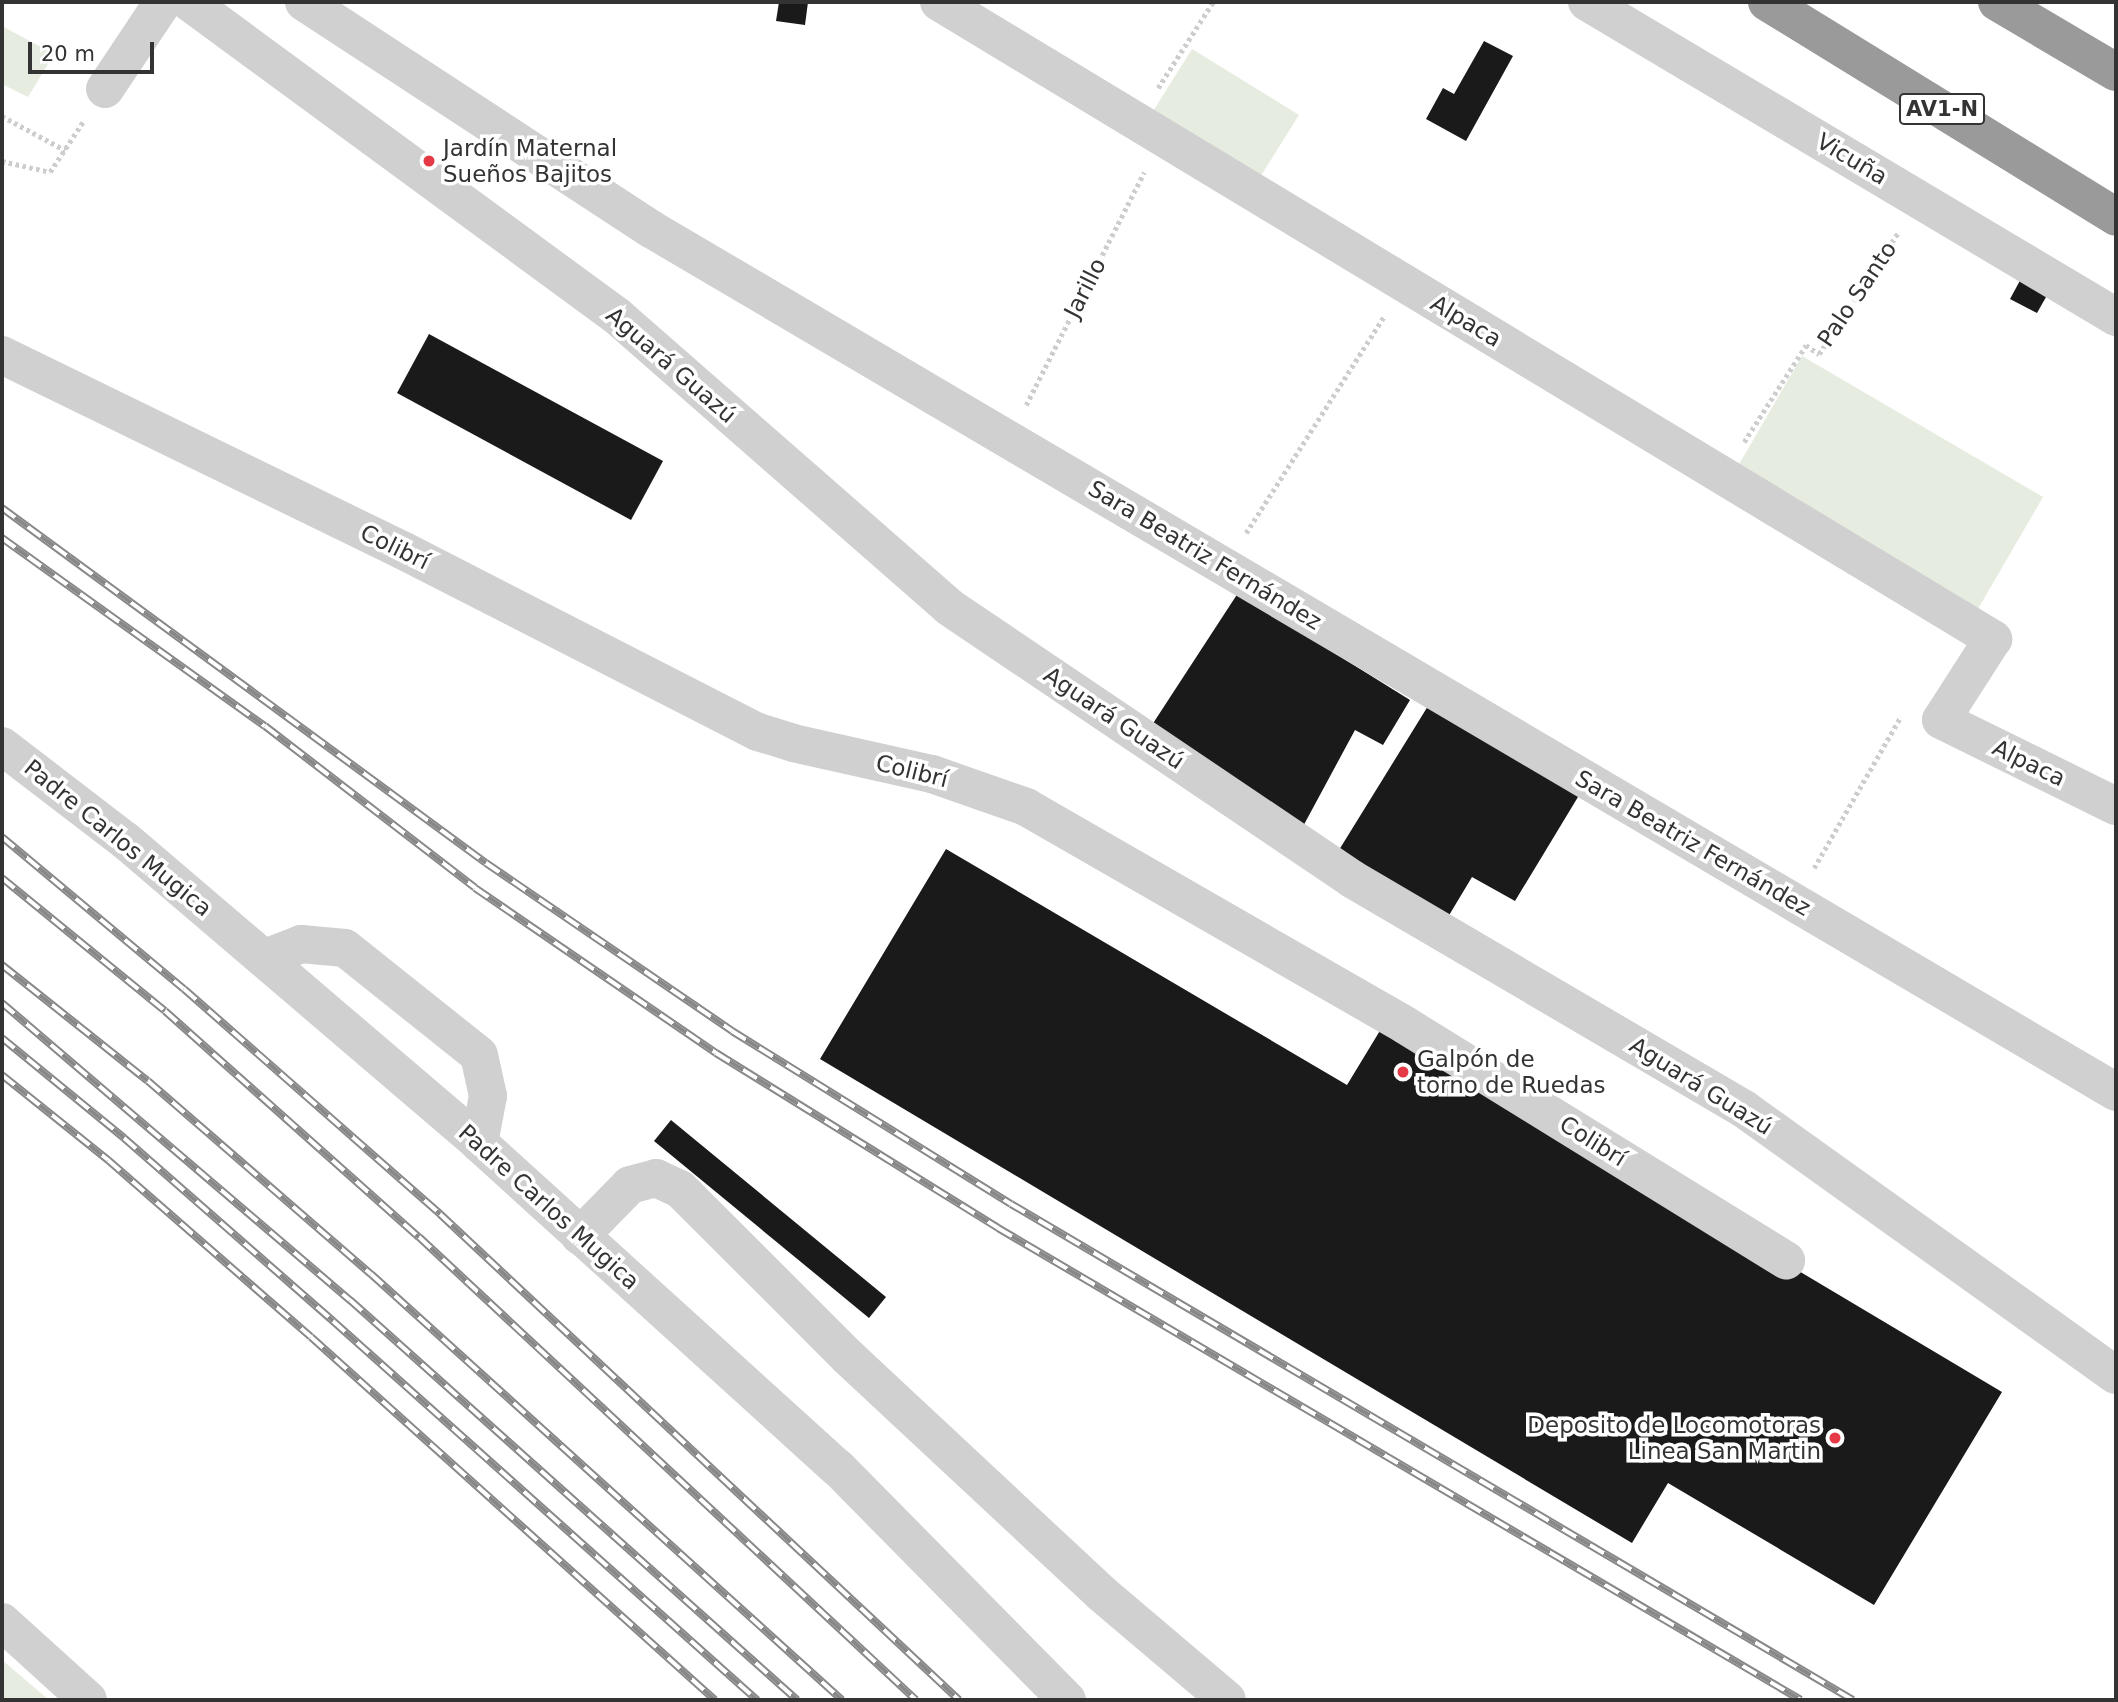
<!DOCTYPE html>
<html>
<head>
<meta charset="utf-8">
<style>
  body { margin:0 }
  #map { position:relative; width:2118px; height:1702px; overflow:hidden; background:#fff; font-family:"DejaVu Sans",sans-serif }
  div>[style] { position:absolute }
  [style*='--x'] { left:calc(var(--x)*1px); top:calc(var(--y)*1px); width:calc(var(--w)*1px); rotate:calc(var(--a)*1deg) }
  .green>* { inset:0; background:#e6ecdf }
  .building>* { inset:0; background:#1a1a1a }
  .path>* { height:4.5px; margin-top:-2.25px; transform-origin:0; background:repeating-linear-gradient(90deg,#cdcdcd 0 3.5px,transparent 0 7px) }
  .minor>* { height:38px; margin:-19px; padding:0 19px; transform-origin:19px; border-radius:19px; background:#d0d0d0 }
  .highway>* { height:38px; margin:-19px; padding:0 19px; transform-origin:19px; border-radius:19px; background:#9a9a9a }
  .rail>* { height:8px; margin-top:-4px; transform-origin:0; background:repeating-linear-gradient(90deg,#fff 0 16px,#888 0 32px); box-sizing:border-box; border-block:2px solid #888 }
  .dots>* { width:19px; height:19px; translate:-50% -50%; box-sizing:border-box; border:4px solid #fff; border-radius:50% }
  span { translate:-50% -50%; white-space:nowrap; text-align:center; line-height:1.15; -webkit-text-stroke:7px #fff; paint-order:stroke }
  .shield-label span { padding:2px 5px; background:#fff; border:2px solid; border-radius:5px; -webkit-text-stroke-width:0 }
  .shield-label { font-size:21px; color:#333; font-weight:700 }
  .poi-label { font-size:23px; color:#333 }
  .left { translate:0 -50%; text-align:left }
  .right { translate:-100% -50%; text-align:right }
  .street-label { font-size:23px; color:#333 }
  .frame { position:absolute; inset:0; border:4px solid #333; pointer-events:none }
  .scale { position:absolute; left:28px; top:42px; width:126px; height:32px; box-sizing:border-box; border:4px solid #333; border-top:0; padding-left:9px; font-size:21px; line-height:24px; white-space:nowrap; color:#333; -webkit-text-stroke:5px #fff; paint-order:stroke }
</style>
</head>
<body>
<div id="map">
  <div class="green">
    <div style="clip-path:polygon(2px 26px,54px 54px,28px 97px,2px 84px)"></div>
    <div style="clip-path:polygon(1192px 49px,1299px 115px,1257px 182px,1150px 116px)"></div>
    <div style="clip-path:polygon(1802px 356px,2043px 497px,1975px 614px,1734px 473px)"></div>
    <div style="clip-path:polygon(2px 1660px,49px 1700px,2px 1700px)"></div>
  </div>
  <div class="building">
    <div style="clip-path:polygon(779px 2px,808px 2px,805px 25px,776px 21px)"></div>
    <div style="clip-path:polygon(1484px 41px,1513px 56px,1466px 141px,1426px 119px,1443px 88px,1454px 94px)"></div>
    <div style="clip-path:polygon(2023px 275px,2050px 290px,2037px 313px,2010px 299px)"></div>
    <div style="clip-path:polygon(429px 334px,663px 461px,631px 520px,397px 393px)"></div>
    <div style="clip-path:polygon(1238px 593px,1410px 700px,1383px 745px,1355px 730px,1300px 832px,1150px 728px)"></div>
    <div style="clip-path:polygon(1428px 706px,1581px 792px,1515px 901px,1472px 877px,1448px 917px,1339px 850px)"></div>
    <div style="clip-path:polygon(946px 849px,1347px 1085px,1384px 1024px,2002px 1392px,1874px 1605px,1668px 1483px,1632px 1543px,820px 1059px)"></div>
    <div style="clip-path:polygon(671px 1120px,886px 1297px,869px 1318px,654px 1141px)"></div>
  </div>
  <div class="path">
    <div style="--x:1158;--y:88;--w:102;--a:-57.4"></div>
    <div style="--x:2;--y:116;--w:72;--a:28.4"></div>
    <div style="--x:2;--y:161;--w:49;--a:12.9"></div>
    <div style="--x:50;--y:172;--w:62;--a:-56.8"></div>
    <div style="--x:1026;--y:405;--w:261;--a:-63.1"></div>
    <div style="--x:1744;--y:442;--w:115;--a:-57.4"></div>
    <div style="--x:1806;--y:345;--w:16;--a:35"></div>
    <div style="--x:1819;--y:354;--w:145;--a:-56.9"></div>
    <div style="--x:1246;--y:533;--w:257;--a:-57.5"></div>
    <div style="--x:1814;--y:868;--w:173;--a:-60.2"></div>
  </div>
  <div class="minor">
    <div style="--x:189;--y:2;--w:531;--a:36.27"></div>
    <div style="--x:617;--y:316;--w:441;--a:41.2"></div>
    <div style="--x:949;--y:607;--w:486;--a:34"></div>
    <div style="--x:1352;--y:879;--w:454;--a:30.4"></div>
    <div style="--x:1744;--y:1109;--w:457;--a:35.6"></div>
    <div style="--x:304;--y:2;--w:415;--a:33.2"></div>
    <div style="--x:651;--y:229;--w:1700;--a:30.5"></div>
    <div style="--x:939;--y:2;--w:1232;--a:31.15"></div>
    <div style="--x:1993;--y:639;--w:96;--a:122.7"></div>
    <div style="--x:1941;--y:720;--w:195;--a:26.2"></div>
    <div style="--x:1587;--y:2;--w:616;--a:30.77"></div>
    <div style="--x:105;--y:89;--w:105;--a:-56.3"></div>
    <div style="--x:2;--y:355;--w:447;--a:26"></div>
    <div style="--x:404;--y:551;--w:398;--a:27.1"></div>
    <div style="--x:758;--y:732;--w:37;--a:17"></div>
    <div style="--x:793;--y:743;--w:142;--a:12.6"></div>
    <div style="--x:932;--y:774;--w:100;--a:19.3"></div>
    <div style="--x:1026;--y:807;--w:437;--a:29.9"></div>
    <div style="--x:1405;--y:1025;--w:448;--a:31.7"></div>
    <div style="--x:2;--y:746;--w:156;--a:37.5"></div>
    <div style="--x:126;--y:841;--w:465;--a:40.5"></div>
    <div style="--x:479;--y:1143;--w:484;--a:42.2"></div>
    <div style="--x:838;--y:1468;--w:326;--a:45.4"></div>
    <div style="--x:265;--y:958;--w:39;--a:-21"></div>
    <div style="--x:301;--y:944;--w:44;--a:5.2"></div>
    <div style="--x:345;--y:948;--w:171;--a:38.6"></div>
    <div style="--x:479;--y:1055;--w:42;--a:77.6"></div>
    <div style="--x:488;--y:1096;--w:48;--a:100.8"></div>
    <div style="--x:580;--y:1236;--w:71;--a:-45.6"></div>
    <div style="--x:630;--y:1185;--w:27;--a:-15"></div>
    <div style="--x:656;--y:1178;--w:26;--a:25"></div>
    <div style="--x:680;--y:1189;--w:238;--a:45"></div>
    <div style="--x:848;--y:1357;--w:346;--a:43"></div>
    <div style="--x:1101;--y:1593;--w:165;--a:40.3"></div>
    <div style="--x:2;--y:1622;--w:116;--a:42.2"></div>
  </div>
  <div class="highway">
    <div style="--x:1767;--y:2;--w:410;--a:31.6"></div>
    <div style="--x:1997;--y:2;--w:138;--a:30.5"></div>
  </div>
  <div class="rail">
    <div style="--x:2;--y:508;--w:600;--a:36.26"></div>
    <div style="--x:486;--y:863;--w:298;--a:34.3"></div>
    <div style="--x:732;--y:1031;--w:328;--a:31.8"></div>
    <div style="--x:1011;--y:1204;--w:977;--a:30.5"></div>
    <div style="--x:2;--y:538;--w:323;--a:35.6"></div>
    <div style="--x:265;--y:726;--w:265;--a:37.6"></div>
    <div style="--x:475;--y:888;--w:292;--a:34.4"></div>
    <div style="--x:716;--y:1053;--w:332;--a:31.8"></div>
    <div style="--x:998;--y:1228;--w:931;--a:30.45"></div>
    <div style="--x:2;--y:837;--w:237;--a:39.9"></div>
    <div style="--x:184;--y:989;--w:341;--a:41.3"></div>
    <div style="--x:440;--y:1214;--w:711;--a:43.12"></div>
    <div style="--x:2;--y:878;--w:210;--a:39.2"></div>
    <div style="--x:165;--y:1011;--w:340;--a:41.7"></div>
    <div style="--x:419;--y:1237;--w:679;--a:42.97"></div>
    <div style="--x:2;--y:965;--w:186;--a:38.5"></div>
    <div style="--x:148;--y:1081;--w:295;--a:40.9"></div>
    <div style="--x:371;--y:1274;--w:635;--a:42.13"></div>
    <div style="--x:2;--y:1003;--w:458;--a:40.5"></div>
    <div style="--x:350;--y:1300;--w:600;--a:41.82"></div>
    <div style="--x:2;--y:1038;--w:158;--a:39.3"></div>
    <div style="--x:124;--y:1138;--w:278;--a:41.2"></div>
    <div style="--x:333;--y:1321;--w:569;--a:41.79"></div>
    <div style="--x:2;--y:1075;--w:136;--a:38.7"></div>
    <div style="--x:108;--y:1160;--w:269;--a:41.1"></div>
    <div style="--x:311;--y:1337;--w:543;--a:41.94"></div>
  </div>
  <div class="dots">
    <div style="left:429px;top:161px;background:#e63946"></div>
    <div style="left:1403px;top:1072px;background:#e63946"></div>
    <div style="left:1835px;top:1438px;background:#e63946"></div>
  </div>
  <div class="shield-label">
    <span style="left:1942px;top:109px">AV1-N</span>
  </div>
  <div class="poi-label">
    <span class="left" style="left:443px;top:161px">Jardín Maternal<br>Sueños Bajitos</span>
    <span class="left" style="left:1417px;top:1072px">Galpón de<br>torno de Ruedas</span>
    <span class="right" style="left:1821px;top:1438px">Deposito de Locomotoras<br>Linea San Martin</span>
  </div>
  <div class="street-label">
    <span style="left:1852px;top:159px;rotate:31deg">Vicuña</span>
    <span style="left:1085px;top:288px;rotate:-63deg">Jarillo</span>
    <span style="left:1857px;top:294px;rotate:-56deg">Palo Santo</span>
    <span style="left:1466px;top:321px;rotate:31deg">Alpaca</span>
    <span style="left:671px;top:365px;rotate:41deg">Aguará Guazú</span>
    <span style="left:395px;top:547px;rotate:26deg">Colibrí</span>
    <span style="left:1205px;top:555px;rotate:31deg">Sara Beatriz Fernández</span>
    <span style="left:1114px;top:718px;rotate:34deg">Aguará Guazú</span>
    <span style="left:2029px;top:763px;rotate:26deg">Alpaca</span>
    <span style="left:912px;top:771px;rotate:14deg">Colibrí</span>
    <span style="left:118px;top:838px;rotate:39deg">Padre Carlos Mugica</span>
    <span style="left:1693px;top:843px;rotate:30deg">Sara Beatriz Fernández</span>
    <span style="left:1701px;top:1086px;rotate:32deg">Aguará Guazú</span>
    <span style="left:1593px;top:1141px;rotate:32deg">Colibrí</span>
    <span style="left:549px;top:1207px;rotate:42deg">Padre Carlos Mugica</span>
  </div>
  <div class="frame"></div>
  <div class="scale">20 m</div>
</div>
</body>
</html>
